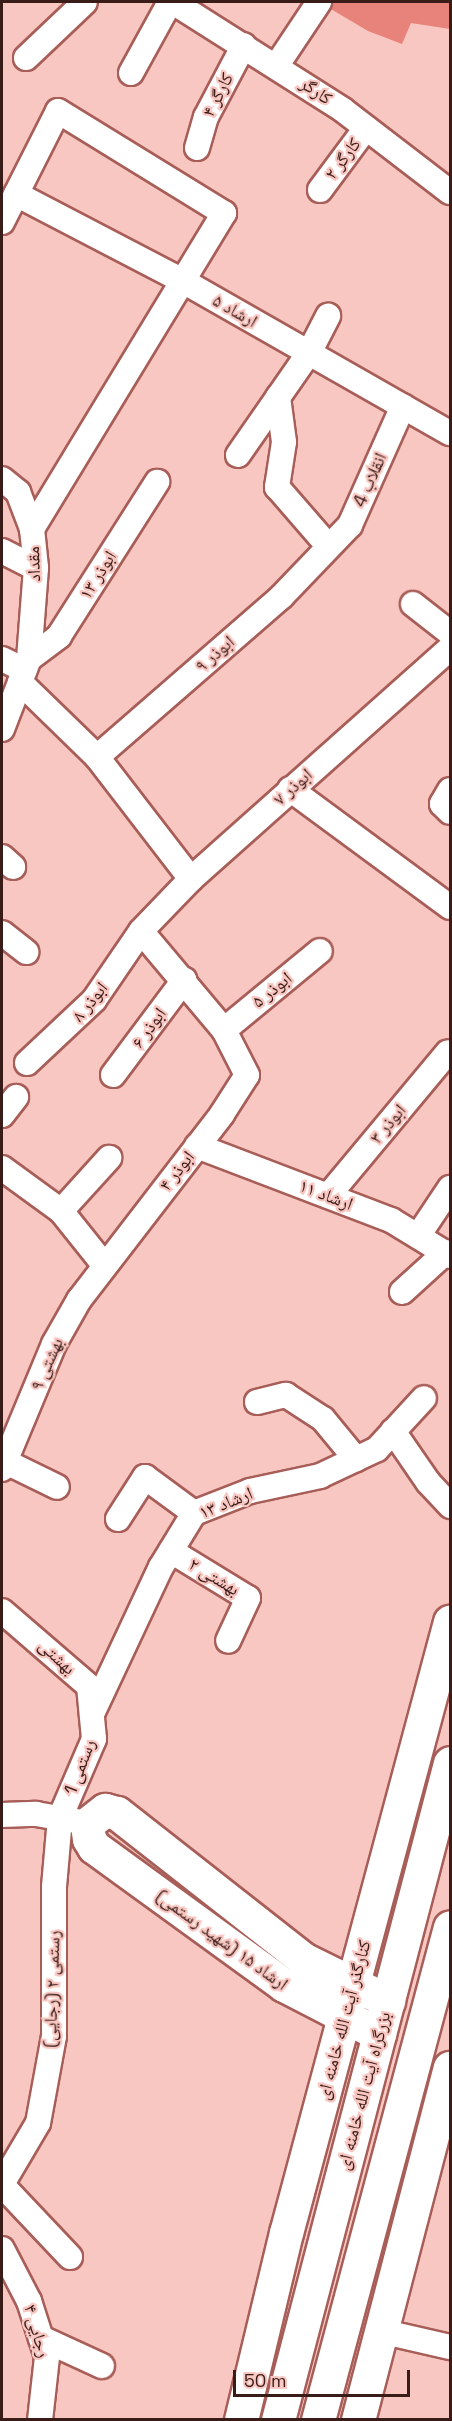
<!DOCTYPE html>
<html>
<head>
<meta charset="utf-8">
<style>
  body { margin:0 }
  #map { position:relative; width:452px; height:2421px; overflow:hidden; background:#f9c7c1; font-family:"Space Grotesk","Noto Naskh Arabic",sans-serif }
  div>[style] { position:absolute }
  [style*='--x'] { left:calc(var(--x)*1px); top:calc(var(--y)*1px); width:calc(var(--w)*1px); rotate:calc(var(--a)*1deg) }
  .green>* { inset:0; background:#e7837b }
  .roads { filter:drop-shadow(2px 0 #a85e58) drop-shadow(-2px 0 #a85e58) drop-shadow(0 2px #a85e58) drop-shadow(0 -2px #a85e58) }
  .street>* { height:24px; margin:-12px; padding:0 12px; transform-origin:12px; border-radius:12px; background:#fff }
  .secondary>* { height:33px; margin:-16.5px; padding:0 16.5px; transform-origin:16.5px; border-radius:16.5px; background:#fff }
  .highway>* { height:33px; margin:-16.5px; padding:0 16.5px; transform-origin:16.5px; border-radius:16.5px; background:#fff }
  span { translate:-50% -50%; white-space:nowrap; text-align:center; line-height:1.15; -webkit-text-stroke:4.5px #f9c7c1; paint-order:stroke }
  .street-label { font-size:18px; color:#391b18 }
  .frame { position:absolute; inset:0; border:3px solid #391b18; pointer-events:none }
  .scale { position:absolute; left:233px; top:2370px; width:177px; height:27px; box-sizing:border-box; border:3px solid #391b18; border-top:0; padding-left:8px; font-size:18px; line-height:21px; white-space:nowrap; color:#391b18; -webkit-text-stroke:4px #f9c7c1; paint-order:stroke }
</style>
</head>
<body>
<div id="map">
  <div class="green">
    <div style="clip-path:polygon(319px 2px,450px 2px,450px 29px,411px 23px,402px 44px,368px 31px)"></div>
  </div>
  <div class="roads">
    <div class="street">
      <div style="--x:173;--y:2;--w:201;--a:32.4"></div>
      <div style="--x:343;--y:110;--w:135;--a:37.5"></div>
      <div style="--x:26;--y:58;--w:81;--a:-43.5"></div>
      <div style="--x:277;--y:65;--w:76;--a:-56.3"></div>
      <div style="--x:131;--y:73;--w:81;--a:-61.2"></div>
      <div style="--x:197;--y:148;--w:32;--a:-74"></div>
      <div style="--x:206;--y:117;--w:81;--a:-62.2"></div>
      <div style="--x:320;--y:190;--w:77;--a:-53.4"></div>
      <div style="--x:16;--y:194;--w:188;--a:27.5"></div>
      <div style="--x:183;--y:281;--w:307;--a:29.7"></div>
      <div style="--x:2;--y:222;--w:124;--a:-63.2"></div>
      <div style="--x:58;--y:111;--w:195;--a:31.6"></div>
      <div style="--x:224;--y:213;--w:370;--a:121.3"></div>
      <div style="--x:278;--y:397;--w:45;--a:82.4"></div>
      <div style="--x:284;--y:442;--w:46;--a:98.8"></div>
      <div style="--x:277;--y:487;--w:79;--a:49.1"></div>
      <div style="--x:238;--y:455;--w:124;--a:-55.2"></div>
      <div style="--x:309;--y:353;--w:42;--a:-62.8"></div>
      <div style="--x:2;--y:479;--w:21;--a:39"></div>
      <div style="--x:18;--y:492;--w:40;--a:69"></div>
      <div style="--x:32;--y:529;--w:39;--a:84"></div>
      <div style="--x:36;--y:568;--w:91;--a:94.4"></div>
      <div style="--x:29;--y:659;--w:75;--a:111.1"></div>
      <div style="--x:2;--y:551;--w:38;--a:27"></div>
      <div style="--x:413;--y:604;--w:47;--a:38.1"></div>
      <div style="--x:2;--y:659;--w:25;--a:26"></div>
      <div style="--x:29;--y:659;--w:38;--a:-37"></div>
      <div style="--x:59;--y:636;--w:183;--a:-57.5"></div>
      <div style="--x:20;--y:682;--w:107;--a:44.2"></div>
      <div style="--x:97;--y:757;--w:154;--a:52.4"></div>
      <div style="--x:97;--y:757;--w:245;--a:-41"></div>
      <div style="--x:282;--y:596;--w:98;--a:-46.2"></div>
      <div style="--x:350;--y:525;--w:130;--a:-66"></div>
      <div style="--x:290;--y:789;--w:199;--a:36.4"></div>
      <div style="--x:450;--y:790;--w:16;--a:120"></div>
      <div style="--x:442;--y:804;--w:11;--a:45"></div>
      <div style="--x:2;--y:857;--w:15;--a:42"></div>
      <div style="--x:2;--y:933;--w:31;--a:38"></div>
      <div style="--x:224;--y:1030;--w:124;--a:-39.5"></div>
      <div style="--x:27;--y:1063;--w:92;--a:-43.2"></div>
      <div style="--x:94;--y:1000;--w:83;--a:-55.7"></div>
      <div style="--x:141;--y:931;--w:72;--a:-46.1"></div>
      <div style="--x:191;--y:879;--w:347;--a:-41.7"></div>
      <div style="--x:113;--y:1075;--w:119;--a:-53.2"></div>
      <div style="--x:2;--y:1115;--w:23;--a:-52"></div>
      <div style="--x:197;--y:1146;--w:208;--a:20.9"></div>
      <div style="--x:391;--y:1220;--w:69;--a:31.4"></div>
      <div style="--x:2;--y:1168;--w:73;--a:36.1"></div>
      <div style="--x:61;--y:1211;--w:70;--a:51.3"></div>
      <div style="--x:328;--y:1196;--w:187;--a:-50.2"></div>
      <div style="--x:61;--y:1211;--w:72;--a:-47.8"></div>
      <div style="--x:418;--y:1236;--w:58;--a:-56.3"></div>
      <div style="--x:402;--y:1292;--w:59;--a:-42.3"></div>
      <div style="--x:257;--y:1402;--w:30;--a:-14"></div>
      <div style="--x:286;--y:1395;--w:44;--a:33"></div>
      <div style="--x:323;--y:1419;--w:52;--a:50.5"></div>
      <div style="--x:393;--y:1431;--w:62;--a:55.5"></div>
      <div style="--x:428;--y:1482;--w:33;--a:47"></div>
      <div style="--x:2;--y:1460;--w:61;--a:26.1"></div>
      <div style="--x:2;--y:1469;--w:135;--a:-67.4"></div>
      <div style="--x:54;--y:1344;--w:51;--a:-60.4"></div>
      <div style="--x:79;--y:1300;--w:235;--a:-52.4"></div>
      <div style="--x:222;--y:1114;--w:46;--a:-57.3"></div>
      <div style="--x:247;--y:1075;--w:51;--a:-117.1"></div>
      <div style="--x:224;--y:1030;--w:129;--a:-130"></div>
      <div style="--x:118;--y:1519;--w:50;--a:-57.3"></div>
      <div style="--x:145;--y:1477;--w:61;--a:36.3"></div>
      <div style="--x:171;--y:1551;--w:90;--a:31.4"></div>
      <div style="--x:248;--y:1598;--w:47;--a:114.9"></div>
      <div style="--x:2;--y:1611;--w:115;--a:40.8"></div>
      <div style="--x:89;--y:1686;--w:53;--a:84.6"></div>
      <div style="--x:94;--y:1739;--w:86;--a:113.3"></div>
      <div style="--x:60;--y:1818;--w:69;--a:95"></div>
      <div style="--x:54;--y:1887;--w:149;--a:90"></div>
      <div style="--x:54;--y:2036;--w:88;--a:100.4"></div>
      <div style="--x:38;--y:2123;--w:71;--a:120.5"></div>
      <div style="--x:92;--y:1714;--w:162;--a:-64.9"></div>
      <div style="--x:161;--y:1567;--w:63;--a:-58.6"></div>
      <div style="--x:194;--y:1513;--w:60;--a:-21.4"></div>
      <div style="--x:250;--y:1491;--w:72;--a:-12.1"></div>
      <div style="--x:320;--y:1476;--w:63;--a:-25.3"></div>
      <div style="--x:377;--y:1449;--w:69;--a:-47.3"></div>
      <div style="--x:2;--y:1815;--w:34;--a:-2"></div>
      <div style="--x:36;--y:1814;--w:41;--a:9.9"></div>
      <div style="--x:2;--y:2185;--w:99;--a:46.6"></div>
      <div style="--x:2;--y:2249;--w:59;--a:62.6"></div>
      <div style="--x:29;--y:2301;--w:59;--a:72.2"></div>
      <div style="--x:47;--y:2357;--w:63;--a:96.3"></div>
      <div style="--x:380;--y:2331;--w:72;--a:12.9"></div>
      <div style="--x:41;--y:2338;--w:67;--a:24.7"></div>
    </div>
    <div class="secondary">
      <div style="--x:379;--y:2034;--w:107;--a:-152.7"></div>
      <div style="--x:284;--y:1985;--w:235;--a:-144"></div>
      <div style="--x:94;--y:1847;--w:9;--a:-122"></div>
      <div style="--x:89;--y:1839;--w:15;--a:-98"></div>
      <div style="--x:87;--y:1824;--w:23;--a:-38"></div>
      <div style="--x:105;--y:1810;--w:12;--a:14"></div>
      <div style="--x:117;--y:1813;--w:236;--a:38.1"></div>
      <div style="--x:303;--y:1959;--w:95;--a:26.3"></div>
    </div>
    <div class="highway">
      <div style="--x:241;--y:2420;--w:192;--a:-76.5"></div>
      <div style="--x:286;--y:2233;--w:633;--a:-74.98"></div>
      <div style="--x:278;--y:2420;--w:679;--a:-75.33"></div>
      <div style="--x:318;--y:2420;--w:510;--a:-75.01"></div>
      <div style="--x:358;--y:2420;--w:364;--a:-75.4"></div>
    </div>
  </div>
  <div class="street-label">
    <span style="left:316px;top:91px;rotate:34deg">کارگر</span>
    <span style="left:218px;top:95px;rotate:-63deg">کارگر ۴</span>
    <span style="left:343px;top:159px;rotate:-53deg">کارگر ۲</span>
    <span style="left:235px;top:311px;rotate:30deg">ارشاد ۵</span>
    <span style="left:370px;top:480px;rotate:-66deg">انقلاب 4</span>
    <span style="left:34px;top:564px;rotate:-92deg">مقداد</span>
    <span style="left:98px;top:575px;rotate:-58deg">ابوذر ۱۳</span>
    <span style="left:215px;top:654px;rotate:-41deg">ابوذر ۹</span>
    <span style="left:293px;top:787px;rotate:-42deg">ابوذر ۷</span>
    <span style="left:272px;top:990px;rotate:-39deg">ابوذر ۵</span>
    <span style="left:90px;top:1002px;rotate:-51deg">ابوذر ۸</span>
    <span style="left:149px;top:1028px;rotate:-54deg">ابوذر ۶</span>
    <span style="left:388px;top:1124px;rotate:-50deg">ابوذر ۳</span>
    <span style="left:177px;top:1171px;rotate:-52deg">ابوذر ۴</span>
    <span style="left:326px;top:1195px;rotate:21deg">ارشاد ۱۱</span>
    <span style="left:47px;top:1364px;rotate:-66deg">بهشتی ۹</span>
    <span style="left:226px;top:1503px;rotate:-22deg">ارشاد ۱۳</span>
    <span style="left:214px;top:1577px;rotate:31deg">بهشتی ۲</span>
    <span style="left:57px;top:1657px;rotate:43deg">بهشتی</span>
    <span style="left:80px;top:1767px;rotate:-69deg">رستمی 1</span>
    <span style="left:222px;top:1940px;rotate:36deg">ارشاد ۱۵ (شهید رستمی)</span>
    <span style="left:52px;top:1989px;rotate:-88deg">رستمی ۲ (رجایی)</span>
    <span style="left:344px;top:2020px;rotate:-75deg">کنارگذر آیت الله خامنه ای</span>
    <span style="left:364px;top:2091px;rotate:-75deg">بزرگراه آیت الله خامنه ای</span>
    <span style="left:37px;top:2331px;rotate:74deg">رجایی ۴</span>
  </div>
  <div class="frame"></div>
  <div class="scale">50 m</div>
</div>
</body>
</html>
